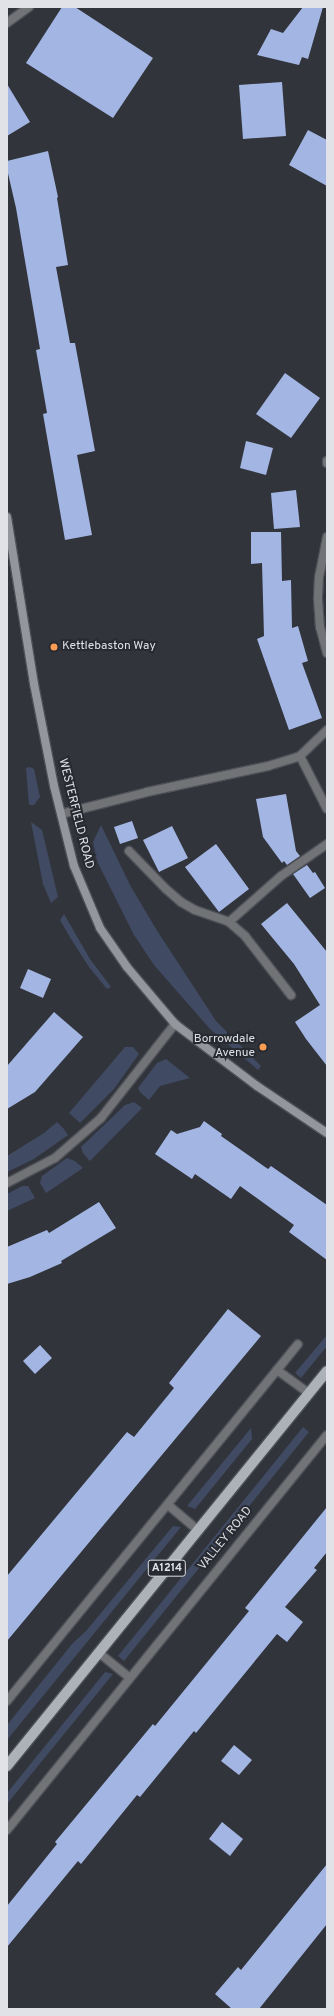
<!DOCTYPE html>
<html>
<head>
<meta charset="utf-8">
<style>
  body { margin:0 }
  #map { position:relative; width:334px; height:2016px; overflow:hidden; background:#31343b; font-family:Overpass,sans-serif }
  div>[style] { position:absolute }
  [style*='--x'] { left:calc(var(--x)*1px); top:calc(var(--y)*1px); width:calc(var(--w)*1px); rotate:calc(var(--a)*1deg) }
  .green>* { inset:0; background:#404b63 }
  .building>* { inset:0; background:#a3b6e3 }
  .roads { filter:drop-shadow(1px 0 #4d5057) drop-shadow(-1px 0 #4d5057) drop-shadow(0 1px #4d5057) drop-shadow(0 -1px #4d5057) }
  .street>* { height:8px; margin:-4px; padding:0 4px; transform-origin:4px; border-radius:4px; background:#717376 }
  .secondary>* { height:8px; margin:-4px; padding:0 4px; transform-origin:4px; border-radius:4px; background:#93969b }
  .primary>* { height:10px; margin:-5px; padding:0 5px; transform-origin:5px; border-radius:5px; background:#adb1b8 }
  .dots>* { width:11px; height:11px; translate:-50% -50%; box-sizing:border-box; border:2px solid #272a30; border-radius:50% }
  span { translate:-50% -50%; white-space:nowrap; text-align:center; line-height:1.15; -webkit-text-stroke:4px #272a30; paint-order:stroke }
  .shield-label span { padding:1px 3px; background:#272a30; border:1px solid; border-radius:3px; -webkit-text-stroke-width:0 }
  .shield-label { font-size:11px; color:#e0e2e7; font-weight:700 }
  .poi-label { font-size:12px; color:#e0e2e7 }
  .left { translate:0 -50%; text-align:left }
  .right { translate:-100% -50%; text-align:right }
  .street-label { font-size:12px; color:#e0e2e7 }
  .frame { position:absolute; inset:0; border:8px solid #e0e2e7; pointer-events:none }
</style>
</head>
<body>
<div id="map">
  <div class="green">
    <div style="clip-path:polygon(30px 767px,34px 769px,40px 797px,34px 805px,29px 805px,26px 768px)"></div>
    <div style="clip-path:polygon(31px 822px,42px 830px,58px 897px,51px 903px,43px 884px)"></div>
    <div style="clip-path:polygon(101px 825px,130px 885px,156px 929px,216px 1021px,261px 1066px,258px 1070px,210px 1029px,154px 965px,134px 935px,97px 861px,93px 842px)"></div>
    <div style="clip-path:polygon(64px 914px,90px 959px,111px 987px,107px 989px,89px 967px,71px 939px,60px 920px)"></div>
    <div style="clip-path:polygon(125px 1047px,133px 1047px,139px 1054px,114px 1089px,80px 1123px,69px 1113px)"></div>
    <div style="clip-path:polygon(166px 1059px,190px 1078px,160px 1086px,149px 1100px,140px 1092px,138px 1088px,157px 1063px)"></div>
    <div style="clip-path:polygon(134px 1102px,142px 1108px,90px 1161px,88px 1159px,83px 1153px,81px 1147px,125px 1105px)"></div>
    <div style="clip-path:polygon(57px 1122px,64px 1129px,68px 1135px,34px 1159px,7px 1172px,7px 1156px,44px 1133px)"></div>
    <div style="clip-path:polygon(67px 1158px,75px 1161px,83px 1168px,46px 1193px,40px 1183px,42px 1176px)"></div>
    <div style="clip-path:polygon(22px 1186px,28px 1186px,35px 1198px,7px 1211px,7px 1194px)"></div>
    <div style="clip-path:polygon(327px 1335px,327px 1346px,301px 1378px,295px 1373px)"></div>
    <div style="clip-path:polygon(303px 1427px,309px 1432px,124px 1661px,118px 1656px)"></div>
    <div style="clip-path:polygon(251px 1428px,252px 1439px,195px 1509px,187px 1506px)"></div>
    <div style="clip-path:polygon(173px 1526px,181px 1527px,7px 1740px,7px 1725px,72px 1644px,86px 1631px)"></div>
    <div style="clip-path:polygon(105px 1672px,113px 1674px,7px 1804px,7px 1793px)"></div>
  </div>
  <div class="building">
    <div style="clip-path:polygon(62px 7px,75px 7px,153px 58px,113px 118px,26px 63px)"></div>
    <div style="clip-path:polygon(303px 7px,323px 7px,308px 59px,302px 57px,299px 65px,257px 55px,271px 29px,283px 33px)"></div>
    <div style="clip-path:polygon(282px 82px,286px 136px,243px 139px,239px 85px)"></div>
    <div style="clip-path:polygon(7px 84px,30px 122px,7px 136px)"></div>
    <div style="clip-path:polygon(308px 130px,327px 140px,327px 186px,289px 165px)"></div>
    <div style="clip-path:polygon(48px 151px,58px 197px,57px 198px,68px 265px,56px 267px,70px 343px,75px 343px,95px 451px,77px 455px,92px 535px,65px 540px,43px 414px,47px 413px,36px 350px,40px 349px,16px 208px,7px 169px,7px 161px)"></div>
    <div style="clip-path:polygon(285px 373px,320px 398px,291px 438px,256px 414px)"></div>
    <div style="clip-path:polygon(246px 441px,273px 448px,266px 475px,240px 468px)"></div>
    <div style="clip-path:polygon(296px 490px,300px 527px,274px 529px,271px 493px)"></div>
    <div style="clip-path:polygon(251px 532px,281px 532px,282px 581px,291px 580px,292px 628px,298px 626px,308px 661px,302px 663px,322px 718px,289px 730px,257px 639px,264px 636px,262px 563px,251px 564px)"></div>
    <div style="clip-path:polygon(286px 794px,296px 851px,300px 856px,287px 865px,284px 861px,282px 863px,263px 837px,256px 799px)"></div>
    <div style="clip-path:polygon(132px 821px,138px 838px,120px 844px,114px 827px)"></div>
    <div style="clip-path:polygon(172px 826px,188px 858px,159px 872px,143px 840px)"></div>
    <div style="clip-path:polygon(216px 844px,249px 889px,219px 912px,185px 867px)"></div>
    <div style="clip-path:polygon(307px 865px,313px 873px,315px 872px,325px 888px,310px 898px,293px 874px)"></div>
    <div style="clip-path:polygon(287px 903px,327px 952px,327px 1066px,306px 1039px,295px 1022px,320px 1005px,294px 964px,261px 924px)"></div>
    <div style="clip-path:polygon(28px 969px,51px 979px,43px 998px,20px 988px)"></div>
    <div style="clip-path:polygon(54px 1012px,83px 1037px,35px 1092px,7px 1109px,7px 1066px)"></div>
    <div style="clip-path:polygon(204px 1121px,222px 1134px,221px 1136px,268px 1169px,271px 1166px,327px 1205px,327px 1260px,289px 1232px,294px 1225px,240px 1186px,231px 1199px,195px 1174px,192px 1179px,155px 1154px,171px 1130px,177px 1134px,200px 1127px)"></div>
    <div style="clip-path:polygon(99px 1202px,116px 1228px,61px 1261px,62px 1263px,30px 1277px,7px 1284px,7px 1247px,47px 1230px,49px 1233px)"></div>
    <div style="clip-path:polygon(228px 1309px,261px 1336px,7px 1641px,7px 1576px,127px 1432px,134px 1437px,174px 1388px,169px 1383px)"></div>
    <div style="clip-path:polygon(40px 1345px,52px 1358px,35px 1374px,23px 1361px)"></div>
    <div style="clip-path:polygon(327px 1507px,327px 1552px,314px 1568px,317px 1570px,285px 1607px,303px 1622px,287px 1642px,277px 1634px,196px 1733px,194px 1731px,140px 1797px,137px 1795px,81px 1864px,78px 1861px,7px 1947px,7px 1906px,57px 1844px,55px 1842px,153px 1724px,155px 1726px,249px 1611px,245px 1608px)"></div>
    <div style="clip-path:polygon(234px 1745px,252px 1760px,239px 1775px,221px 1761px)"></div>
    <div style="clip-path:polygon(222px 1822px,243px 1839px,230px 1856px,209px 1839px)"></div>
    <div style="clip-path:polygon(327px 1864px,327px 1924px,259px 2009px,232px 2009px,215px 1994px,238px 1967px,241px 1970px)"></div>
  </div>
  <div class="roads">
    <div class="street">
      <div style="--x:7;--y:23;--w:27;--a:-36"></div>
      <div style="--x:327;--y:461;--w:2;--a:90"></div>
      <div style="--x:327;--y:537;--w:41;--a:101.3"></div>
      <div style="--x:319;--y:577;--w:22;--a:93"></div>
      <div style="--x:318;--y:599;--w:28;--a:86"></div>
      <div style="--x:320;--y:627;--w:27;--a:75"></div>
      <div style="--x:300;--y:756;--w:59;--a:63"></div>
      <div style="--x:61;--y:814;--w:89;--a:-14.3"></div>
      <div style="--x:147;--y:792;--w:124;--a:-12.1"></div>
      <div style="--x:268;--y:766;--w:34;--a:-17"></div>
      <div style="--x:300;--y:756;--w:37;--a:-44"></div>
      <div style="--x:129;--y:851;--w:53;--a:45.8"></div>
      <div style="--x:166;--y:889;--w:20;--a:41"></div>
      <div style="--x:181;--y:902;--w:16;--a:30"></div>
      <div style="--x:195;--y:910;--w:36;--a:19"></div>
      <div style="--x:229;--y:922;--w:21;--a:41"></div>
      <div style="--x:245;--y:936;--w:75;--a:52.1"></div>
      <div style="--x:229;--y:922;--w:69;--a:-41.5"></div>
      <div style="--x:281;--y:876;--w:56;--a:-34.8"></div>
      <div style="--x:7;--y:1183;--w:54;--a:-27.5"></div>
      <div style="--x:55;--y:1158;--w:61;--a:-41"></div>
      <div style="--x:101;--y:1118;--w:120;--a:-51.8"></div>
      <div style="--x:277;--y:1370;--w:33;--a:-51"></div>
      <div style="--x:168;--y:1505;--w:39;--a:40"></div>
      <div style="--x:98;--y:1652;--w:41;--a:39.1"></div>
      <div style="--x:7;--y:1701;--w:427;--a:-50.8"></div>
      <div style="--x:277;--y:1370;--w:39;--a:36"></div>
      <div style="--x:7;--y:1830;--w:508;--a:-50.99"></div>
    </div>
    <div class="secondary">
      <div style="--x:7;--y:517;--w:169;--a:80.8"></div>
      <div style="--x:34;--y:684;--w:104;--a:78.9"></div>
      <div style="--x:54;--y:786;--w:82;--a:76"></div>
      <div style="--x:74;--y:866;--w:67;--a:67.2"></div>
      <div style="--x:100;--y:928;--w:47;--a:55.3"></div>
      <div style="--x:127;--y:967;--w:75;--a:49.9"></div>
      <div style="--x:175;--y:1024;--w:103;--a:37.1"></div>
      <div style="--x:257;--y:1086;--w:84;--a:33.9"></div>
    </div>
    <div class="primary">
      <div style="--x:7;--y:1766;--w:508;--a:-50.99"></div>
    </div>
  </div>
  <div class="dots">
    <div style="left:54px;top:647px;background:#fc9d53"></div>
    <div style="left:263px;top:1047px;background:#fc9d53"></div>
  </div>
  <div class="shield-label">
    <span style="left:167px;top:1568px">A1214</span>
  </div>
  <div class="poi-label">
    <span class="left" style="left:62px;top:647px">Kettlebaston Way</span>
    <span class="right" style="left:255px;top:1047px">Borrowdale<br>Avenue</span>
  </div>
  <div class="street-label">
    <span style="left:75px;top:814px;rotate:76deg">WESTERFIELD ROAD</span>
    <span style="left:226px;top:1539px;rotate:-51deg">VALLEY ROAD</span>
  </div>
  <div class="frame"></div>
</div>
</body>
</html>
